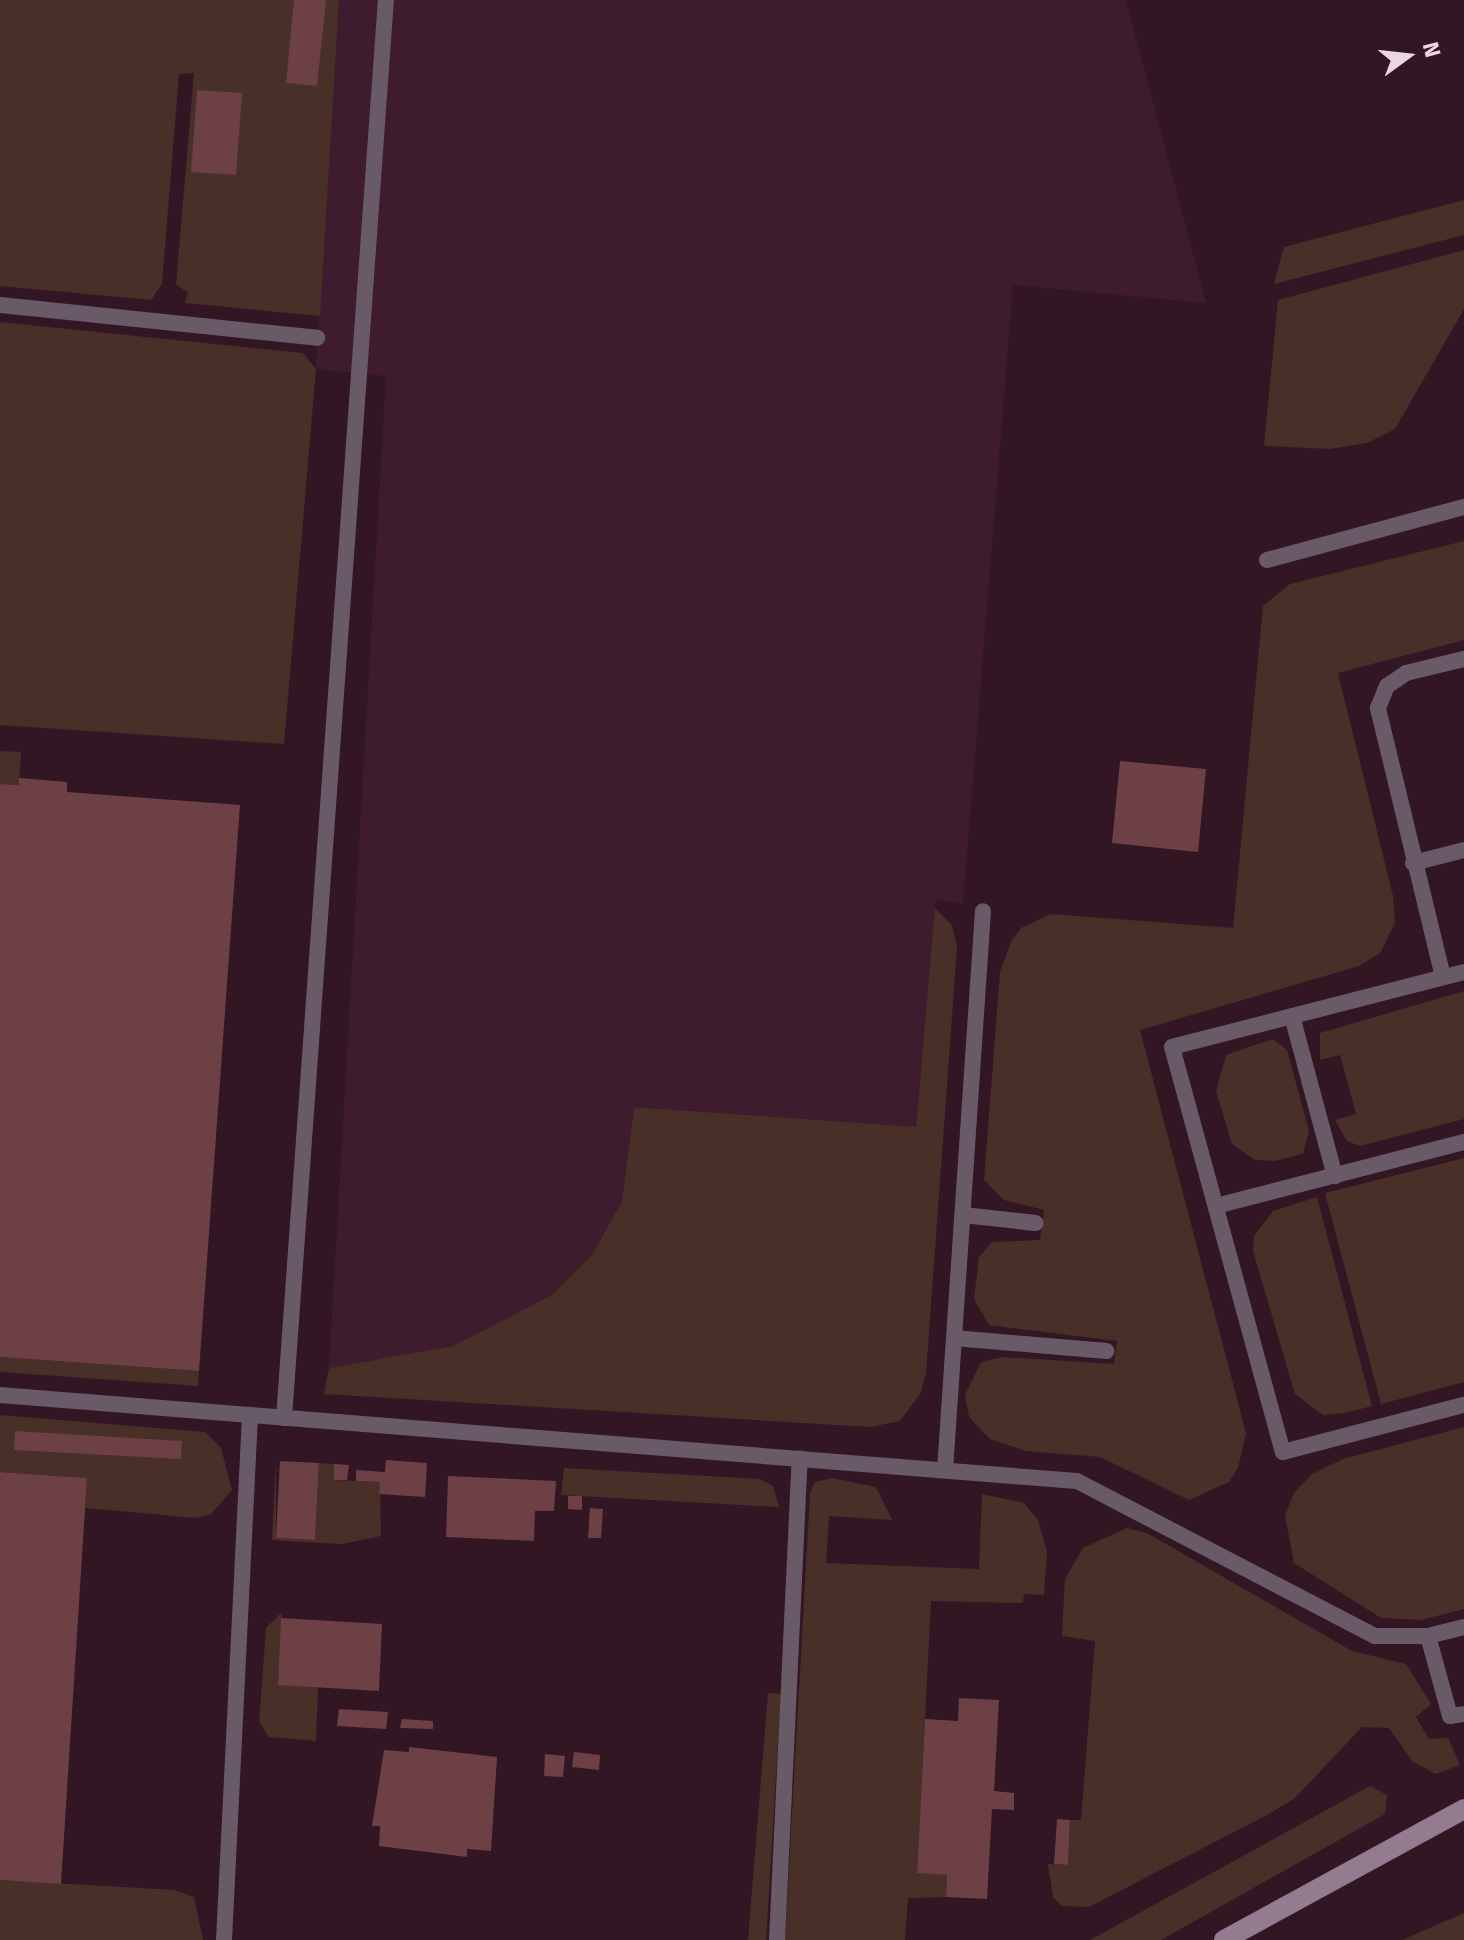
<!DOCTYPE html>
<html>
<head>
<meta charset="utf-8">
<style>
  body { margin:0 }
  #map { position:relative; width:1464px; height:1940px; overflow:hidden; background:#321623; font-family:"Fira Sans",sans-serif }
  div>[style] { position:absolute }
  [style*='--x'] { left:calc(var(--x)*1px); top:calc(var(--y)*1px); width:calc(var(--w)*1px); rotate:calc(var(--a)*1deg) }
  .built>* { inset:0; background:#3f1c2d }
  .green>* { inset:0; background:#482f28 }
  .building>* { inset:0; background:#6c4044 }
  .lane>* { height:16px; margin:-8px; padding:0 8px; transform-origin:8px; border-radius:8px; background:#695a68 }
  .secondary>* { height:20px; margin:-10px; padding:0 10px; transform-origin:10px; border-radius:10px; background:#937b90 }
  span { translate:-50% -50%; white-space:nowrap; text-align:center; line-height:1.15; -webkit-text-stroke:6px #321623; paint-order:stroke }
  .north { position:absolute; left:1368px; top:16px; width:80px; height:80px; -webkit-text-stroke:6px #321623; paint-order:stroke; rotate:75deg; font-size:22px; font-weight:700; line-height:32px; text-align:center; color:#ebd7df }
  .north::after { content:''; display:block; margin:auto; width:28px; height:36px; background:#ebd7df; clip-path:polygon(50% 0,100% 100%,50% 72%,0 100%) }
</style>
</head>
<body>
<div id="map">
  <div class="built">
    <div style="clip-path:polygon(339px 0,1126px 0,1206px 303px,1013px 285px,963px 904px,936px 900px,916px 1127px,634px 1107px,622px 1201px,592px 1255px,552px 1295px,453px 1346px,329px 1368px,386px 376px,316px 369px)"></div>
  </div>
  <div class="green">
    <div style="clip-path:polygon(0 0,339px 0,320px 316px,185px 303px,188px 293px,176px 284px,194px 73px,179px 74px,162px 284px,151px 300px,0 286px)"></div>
    <div style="clip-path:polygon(1464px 200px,1464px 235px,1274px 284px,1284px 247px)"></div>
    <div style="clip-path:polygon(1464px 250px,1464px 309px,1395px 429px,1367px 443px,1330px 449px,1264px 446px,1278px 300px)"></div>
    <div style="clip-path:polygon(0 322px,303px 353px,316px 369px,284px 744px,0 725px)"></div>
    <div style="clip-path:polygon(1464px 541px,1464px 640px,1338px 673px,1393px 896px,1395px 922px,1381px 952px,1359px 966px,1140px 1030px,1246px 1433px,1238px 1468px,1229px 1482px,1189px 1500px,1100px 1457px,1026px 1451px,990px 1439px,969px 1417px,965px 1395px,981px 1362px,1003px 1357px,1114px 1364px,1117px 1341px,989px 1325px,974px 1299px,979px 1257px,992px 1242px,1040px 1240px,1044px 1210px,1004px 1200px,984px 1180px,1000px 972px,1012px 940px,1021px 928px,1051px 914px,1233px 928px,1263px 606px,1290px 584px)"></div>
    <div style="clip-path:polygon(0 751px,21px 752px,19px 785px,0 784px)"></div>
    <div style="clip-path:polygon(935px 908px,952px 925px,957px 947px,926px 1374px,920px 1394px,900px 1421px,870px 1427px,324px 1394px,329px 1368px,453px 1346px,552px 1295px,592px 1255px,622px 1201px,634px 1107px,916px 1127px)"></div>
    <div style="clip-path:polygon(1464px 991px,1464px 1119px,1360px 1146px,1347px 1141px,1335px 1120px,1356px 1114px,1340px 1055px,1320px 1060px,1320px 1033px)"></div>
    <div style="clip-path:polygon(1273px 1039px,1287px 1050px,1309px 1131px,1303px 1154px,1275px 1161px,1255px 1160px,1232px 1144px,1216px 1091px,1226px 1055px)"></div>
    <div style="clip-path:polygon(1464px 1158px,1464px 1382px,1381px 1404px,1325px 1193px)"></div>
    <div style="clip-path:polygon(1317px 1197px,1372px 1406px,1345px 1413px,1323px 1415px,1295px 1394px,1253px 1251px,1254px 1236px,1273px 1211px)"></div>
    <div style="clip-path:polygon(0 1357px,199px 1371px,198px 1386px,0 1372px)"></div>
    <div style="clip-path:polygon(0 1415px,205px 1432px,221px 1448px,232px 1490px,211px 1514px,196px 1518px,85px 1508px,87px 1478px,0 1472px)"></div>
    <div style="clip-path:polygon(1464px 1427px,1464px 1609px,1421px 1620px,1381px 1618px,1294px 1563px,1285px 1515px,1294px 1493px,1312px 1474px,1343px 1459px)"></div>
    <div style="clip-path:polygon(276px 1461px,276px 1538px,315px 1540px,319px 1463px,334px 1464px,334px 1480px,380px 1482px,381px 1536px,342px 1544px,272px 1540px)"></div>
    <div style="clip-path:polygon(564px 1468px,760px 1479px,773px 1486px,779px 1507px,561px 1495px)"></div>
    <div style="clip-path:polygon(832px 1478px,876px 1487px,892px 1520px,829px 1516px,826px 1563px,979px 1569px,982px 1494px,1024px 1503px,1038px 1520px,1047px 1552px,1044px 1595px,1024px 1594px,1023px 1603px,931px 1601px,917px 1872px,947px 1875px,946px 1897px,908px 1898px,905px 1940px,785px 1940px,810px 1493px,815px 1482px)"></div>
    <div style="clip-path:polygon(1127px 1528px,1147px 1533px,1352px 1651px,1406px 1664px,1431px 1704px,1416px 1717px,1429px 1739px,1448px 1738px,1460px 1765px,1436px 1774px,1412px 1761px,1389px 1728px,1362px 1727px,1294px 1799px,1267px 1815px,1089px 1907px,1062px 1906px,1053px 1897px,1048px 1864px,1068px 1865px,1070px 1820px,1081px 1820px,1095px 1641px,1062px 1636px,1065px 1579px,1083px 1548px)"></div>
    <div style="clip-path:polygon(282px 1612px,278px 1684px,318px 1687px,316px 1741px,269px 1737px,259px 1722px,266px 1628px)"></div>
    <div style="clip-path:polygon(768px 1693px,781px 1694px,766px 1940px,748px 1940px)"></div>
    <div style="clip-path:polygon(1370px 1786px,1387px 1795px,1385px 1814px,1161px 1940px,1090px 1940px)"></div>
    <div style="clip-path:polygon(0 1880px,175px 1890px,194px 1897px,203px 1940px,0 1940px)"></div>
    <div style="clip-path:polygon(1464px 1913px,1464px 1940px,1402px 1940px)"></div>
  </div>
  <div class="building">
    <div style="clip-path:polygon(294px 0,326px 0,317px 86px,286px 83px)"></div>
    <div style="clip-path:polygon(197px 90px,242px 93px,236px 175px,191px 172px)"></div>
    <div style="clip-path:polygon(1120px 761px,1206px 769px,1198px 852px,1112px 843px)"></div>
    <div style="clip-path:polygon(19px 778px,67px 782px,67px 792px,240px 805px,199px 1371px,0 1357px,0 784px,19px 785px)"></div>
    <div style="clip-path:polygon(15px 1431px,182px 1441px,181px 1459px,14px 1450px)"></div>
    <div style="clip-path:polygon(386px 1460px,427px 1463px,425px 1497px,379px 1494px,380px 1482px,356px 1481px,356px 1470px,385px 1472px)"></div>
    <div style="clip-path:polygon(280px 1461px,319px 1463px,315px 1540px,276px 1538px)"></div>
    <div style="clip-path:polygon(334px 1464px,349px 1465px,347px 1480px,334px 1480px)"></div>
    <div style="clip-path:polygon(0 1472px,87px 1478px,61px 1884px,0 1880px)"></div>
    <div style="clip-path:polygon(448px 1476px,556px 1481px,554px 1511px,535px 1511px,534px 1541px,446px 1537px)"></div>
    <div style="clip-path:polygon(568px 1496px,582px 1496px,582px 1510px,568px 1509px)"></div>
    <div style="clip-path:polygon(590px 1508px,603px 1509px,601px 1538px,588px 1538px)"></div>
    <div style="clip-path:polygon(281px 1618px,382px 1624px,379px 1691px,278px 1685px)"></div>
    <div style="clip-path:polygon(959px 1698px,999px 1700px,994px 1791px,1014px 1793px,1014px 1810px,992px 1809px,987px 1899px,946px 1897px,947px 1875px,917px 1873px,925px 1719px,958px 1721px)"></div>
    <div style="clip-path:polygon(339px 1709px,388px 1712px,386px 1729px,337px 1726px)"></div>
    <div style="clip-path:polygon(402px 1719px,433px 1721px,433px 1729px,400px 1728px)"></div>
    <div style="clip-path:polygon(409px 1747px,497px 1757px,491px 1851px,467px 1849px,467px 1857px,379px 1846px,380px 1826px,372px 1826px,384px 1750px,409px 1752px)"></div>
    <div style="clip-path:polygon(574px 1752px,600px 1755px,599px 1770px,572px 1767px)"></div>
    <div style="clip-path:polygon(545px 1754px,565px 1756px,563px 1777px,544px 1776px)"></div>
    <div style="clip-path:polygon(1057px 1819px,1070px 1820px,1068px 1865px,1054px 1864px)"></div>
  </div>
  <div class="lane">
    <div style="--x:0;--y:305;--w:319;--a:5.9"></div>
    <div style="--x:1267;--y:560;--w:204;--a:-15.1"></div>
    <div style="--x:1413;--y:863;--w:53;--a:-14.3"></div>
    <div style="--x:1464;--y:972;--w:301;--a:165.6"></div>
    <div style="--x:1172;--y:1047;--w:420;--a:74.7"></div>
    <div style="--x:1283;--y:1452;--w:187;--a:-14.6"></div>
    <div style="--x:1443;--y:977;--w:277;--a:-103.6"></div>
    <div style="--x:1378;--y:708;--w:24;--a:-68"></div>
    <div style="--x:1387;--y:686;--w:23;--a:-34"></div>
    <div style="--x:1406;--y:673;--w:60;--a:-13.6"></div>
    <div style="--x:1292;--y:1016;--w:166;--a:75"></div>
    <div style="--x:1216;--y:1206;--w:256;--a:-14.5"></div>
    <div style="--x:963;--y:1215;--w:73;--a:6.3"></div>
    <div style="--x:954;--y:1338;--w:153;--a:4.9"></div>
    <div style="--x:0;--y:1395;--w:1080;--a:4.57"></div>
    <div style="--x:1077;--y:1481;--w:336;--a:27.5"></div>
    <div style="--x:1375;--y:1636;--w:53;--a:0"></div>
    <div style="--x:1428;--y:1636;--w:37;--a:-14"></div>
    <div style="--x:284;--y:1418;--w:1422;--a:-85.89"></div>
    <div style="--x:945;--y:1470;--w:560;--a:-86.11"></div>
    <div style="--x:1428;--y:1636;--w:83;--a:74.6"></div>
    <div style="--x:1450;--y:1716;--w:14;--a:-8"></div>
    <div style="--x:224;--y:1940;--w:526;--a:-87.16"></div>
    <div style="--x:777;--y:1940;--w:482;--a:-87.3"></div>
  </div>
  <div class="secondary">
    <div style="--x:1224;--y:1940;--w:273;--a:-28.6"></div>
  </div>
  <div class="north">N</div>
</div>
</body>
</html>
